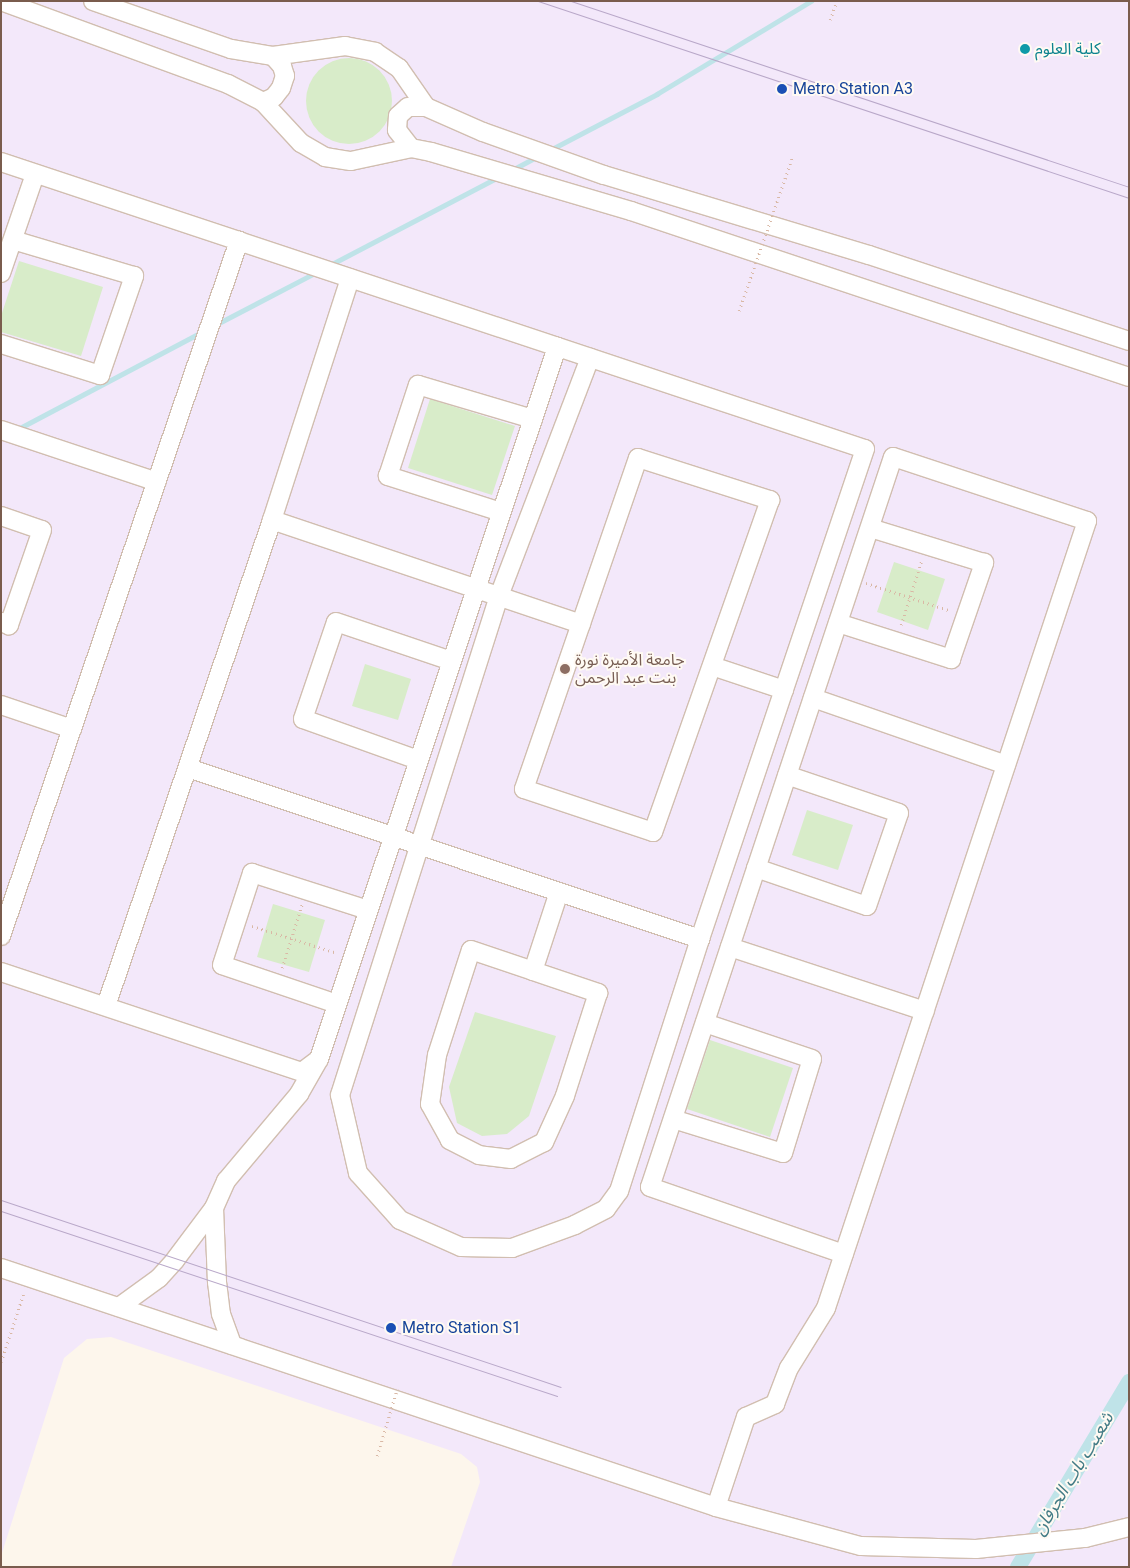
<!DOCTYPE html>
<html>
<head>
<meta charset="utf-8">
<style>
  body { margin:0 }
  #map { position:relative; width:1130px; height:1568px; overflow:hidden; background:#fdf6ec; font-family:Roboto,"Noto Sans Arabic",sans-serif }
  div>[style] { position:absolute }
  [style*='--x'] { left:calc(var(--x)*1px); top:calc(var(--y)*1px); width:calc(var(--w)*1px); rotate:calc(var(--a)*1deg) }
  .education>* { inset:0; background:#f3e8fa }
  .green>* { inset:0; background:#d8ecc9 }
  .round { border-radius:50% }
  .stream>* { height:4.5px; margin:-2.25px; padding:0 2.25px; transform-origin:2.25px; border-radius:2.25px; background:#bfe3e8 }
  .canal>* { height:16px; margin:-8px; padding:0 8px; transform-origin:8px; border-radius:8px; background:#bfe3e8 }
  .path>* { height:2.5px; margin-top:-1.25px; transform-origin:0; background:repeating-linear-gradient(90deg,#d9b8a5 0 1px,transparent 0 5px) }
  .roads { filter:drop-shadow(1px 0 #d1beb0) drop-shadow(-1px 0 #d1beb0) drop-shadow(0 1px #d1beb0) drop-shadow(0 -1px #d1beb0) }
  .street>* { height:18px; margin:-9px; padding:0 9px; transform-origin:9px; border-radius:9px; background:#fff }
  .tram>* { height:1px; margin:-0.5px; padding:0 0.5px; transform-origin:0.5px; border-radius:0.5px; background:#b9a8c9 }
  .path-bridge>* { height:2.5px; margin-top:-1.25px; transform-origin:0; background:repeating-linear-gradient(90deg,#d9b8a5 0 1px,transparent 0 5px) }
  .dots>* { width:14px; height:14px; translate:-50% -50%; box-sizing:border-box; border:2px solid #fffaf3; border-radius:50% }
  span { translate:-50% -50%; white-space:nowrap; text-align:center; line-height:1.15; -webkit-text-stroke:4px #fffaf3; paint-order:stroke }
  .culture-label { font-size:16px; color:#0d838f }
  .left { translate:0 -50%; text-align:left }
  .transit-label { font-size:16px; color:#164399 }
  .education-label { font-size:16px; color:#785e54 }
  .water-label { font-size:18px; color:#437c86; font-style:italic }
  .frame { position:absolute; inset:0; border:2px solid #7a5c4d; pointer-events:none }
</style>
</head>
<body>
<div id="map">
  <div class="education">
    <div style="clip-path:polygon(1px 1px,1129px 1px,1129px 1567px,451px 1567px,480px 1482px,477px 1467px,461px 1454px,111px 1337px,87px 1339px,64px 1358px,1px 1556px)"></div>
  </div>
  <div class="green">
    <div class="round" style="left:306px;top:58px;width:86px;height:86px"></div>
    <div style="clip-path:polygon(19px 261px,103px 287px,81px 356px,1px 332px,1px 316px)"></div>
    <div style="clip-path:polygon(430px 399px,515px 426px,492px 495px,408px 468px)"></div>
    <div style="clip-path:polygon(894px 562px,945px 579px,928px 630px,877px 612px)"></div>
    <div style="clip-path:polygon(365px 664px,411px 679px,398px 720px,352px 706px)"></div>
    <div style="clip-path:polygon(807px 810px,853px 825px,838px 870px,792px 855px)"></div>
    <div style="clip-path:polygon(273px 904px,325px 920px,309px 972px,257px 957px)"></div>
    <div style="clip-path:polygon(475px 1012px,556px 1036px,529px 1116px,507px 1134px,482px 1136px,457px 1123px,449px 1087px)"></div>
    <div style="clip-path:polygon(710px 1040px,793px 1068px,770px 1137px,687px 1109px)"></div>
  </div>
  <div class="stream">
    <div style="--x:550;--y:150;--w:121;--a:-27.6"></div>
    <div style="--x:657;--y:94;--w:180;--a:-31.1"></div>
    <div style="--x:512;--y:170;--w:27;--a:-28"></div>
    <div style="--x:330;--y:265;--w:190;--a:-27.6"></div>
    <div style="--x:215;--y:325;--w:115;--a:-27.5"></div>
    <div style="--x:16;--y:430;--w:210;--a:-27.8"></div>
  </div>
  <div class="canal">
    <div style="--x:1018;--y:1567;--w:216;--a:-59"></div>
  </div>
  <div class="path">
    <div style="--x:830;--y:20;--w:20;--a:-70"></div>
    <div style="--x:866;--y:583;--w:89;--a:18.2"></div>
    <div style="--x:901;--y:625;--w:69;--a:-72.3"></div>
    <div style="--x:252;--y:926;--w:89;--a:17.6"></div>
    <div style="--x:282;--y:968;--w:67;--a:-72.6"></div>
    <div style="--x:1;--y:1362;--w:74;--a:-71.8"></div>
  </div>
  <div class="roads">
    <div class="street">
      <div style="--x:1;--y:1;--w:242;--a:20.1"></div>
      <div style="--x:228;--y:84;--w:39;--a:27"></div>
      <div style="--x:263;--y:102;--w:56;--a:47.2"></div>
      <div style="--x:301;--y:143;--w:28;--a:30"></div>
      <div style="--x:325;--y:157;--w:26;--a:9"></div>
      <div style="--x:351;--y:161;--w:61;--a:-12.2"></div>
      <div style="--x:411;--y:148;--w:20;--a:11"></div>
      <div style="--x:431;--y:152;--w:209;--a:16.4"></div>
      <div style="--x:631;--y:211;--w:525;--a:18.43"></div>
      <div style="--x:93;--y:1;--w:146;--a:19.2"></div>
      <div style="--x:231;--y:49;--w:43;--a:9.5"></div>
      <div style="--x:273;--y:56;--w:73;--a:-7.9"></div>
      <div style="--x:345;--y:46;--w:31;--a:11"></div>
      <div style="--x:375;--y:52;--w:29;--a:34"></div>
      <div style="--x:399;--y:68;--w:47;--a:55.3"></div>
      <div style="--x:426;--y:107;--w:62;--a:23.7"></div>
      <div style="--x:483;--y:132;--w:128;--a:19.6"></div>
      <div style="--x:604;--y:175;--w:277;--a:16.8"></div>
      <div style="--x:869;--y:255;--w:274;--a:18.3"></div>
      <div style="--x:263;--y:102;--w:12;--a:-24"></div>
      <div style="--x:274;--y:97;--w:11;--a:-52"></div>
      <div style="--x:281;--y:88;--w:13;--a:-72"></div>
      <div style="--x:285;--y:76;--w:10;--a:-107"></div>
      <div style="--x:282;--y:66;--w:13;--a:-132"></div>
      <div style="--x:411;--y:148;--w:23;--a:-128"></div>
      <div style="--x:397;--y:130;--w:14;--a:-86"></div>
      <div style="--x:398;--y:116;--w:13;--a:-42"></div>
      <div style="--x:408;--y:107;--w:18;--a:0"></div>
      <div style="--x:1;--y:162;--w:910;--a:18.38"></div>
      <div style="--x:865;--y:449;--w:517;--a:108.61"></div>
      <div style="--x:700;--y:939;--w:265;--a:107.8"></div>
      <div style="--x:619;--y:1191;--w:22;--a:126"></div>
      <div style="--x:606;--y:1209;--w:35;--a:153"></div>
      <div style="--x:575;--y:1225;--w:67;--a:159.9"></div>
      <div style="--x:512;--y:1248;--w:51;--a:-178.9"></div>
      <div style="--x:461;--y:1247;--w:67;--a:-156.1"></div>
      <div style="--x:400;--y:1220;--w:63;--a:-131.8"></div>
      <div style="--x:358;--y:1173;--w:80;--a:-103"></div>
      <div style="--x:340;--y:1095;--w:524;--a:-72.33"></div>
      <div style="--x:499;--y:596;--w:255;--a:-69.1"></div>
      <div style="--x:1;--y:273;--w:105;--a:-71"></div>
      <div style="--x:1;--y:344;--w:104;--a:17.4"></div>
      <div style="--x:100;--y:375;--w:105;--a:-71"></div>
      <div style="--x:134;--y:276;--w:126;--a:-163.4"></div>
      <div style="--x:1;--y:430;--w:164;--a:18.4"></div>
      <div style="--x:638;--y:458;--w:139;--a:17.7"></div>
      <div style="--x:770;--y:500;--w:352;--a:109.4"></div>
      <div style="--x:653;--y:832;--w:136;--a:-161.6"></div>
      <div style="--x:524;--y:789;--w:350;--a:-71"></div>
      <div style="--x:501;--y:512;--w:119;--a:-162.3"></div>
      <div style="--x:388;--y:476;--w:96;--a:-71.8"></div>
      <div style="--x:418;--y:385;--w:120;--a:16.5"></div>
      <div style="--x:1;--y:516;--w:43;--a:18.9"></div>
      <div style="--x:42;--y:530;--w:101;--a:109.2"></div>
      <div style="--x:9;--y:625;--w:9;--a:-159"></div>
      <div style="--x:272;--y:520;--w:326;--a:18.6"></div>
      <div style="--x:838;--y:623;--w:119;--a:17.7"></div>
      <div style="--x:951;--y:659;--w:102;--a:-71"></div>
      <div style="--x:984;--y:563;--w:119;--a:-162.9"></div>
      <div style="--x:712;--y:666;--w:76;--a:18.4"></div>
      <div style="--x:813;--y:698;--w:204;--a:19.1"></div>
      <div style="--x:1;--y:705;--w:75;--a:18.7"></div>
      <div style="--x:418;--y:760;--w:122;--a:-160.4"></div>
      <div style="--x:303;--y:719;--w:102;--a:-71.2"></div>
      <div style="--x:336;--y:622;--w:121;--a:18.7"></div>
      <div style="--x:188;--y:768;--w:540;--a:18.47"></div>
      <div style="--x:756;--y:868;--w:117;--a:18.9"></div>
      <div style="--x:867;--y:906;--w:98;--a:-71"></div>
      <div style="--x:899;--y:813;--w:118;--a:-161.3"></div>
      <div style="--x:1;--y:936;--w:735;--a:-71.1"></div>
      <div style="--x:730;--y:947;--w:205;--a:18.2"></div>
      <div style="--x:533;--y:971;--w:69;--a:18.7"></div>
      <div style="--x:598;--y:993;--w:108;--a:107.8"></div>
      <div style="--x:565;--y:1096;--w:51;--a:114.5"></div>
      <div style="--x:544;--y:1142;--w:37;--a:153"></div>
      <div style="--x:511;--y:1159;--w:32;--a:-173"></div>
      <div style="--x:479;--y:1155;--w:33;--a:-153"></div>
      <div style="--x:450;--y:1140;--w:41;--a:-119.1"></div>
      <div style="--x:430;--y:1104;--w:49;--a:-81.9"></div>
      <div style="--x:437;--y:1055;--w:110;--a:-72.1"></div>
      <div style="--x:471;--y:950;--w:65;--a:18.7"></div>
      <div style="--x:533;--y:971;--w:83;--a:-71.8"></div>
      <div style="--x:1;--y:972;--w:317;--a:18.4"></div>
      <div style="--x:302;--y:1072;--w:20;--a:-37"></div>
      <div style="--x:337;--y:1004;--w:121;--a:-161.3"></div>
      <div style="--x:222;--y:965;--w:97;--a:-71.9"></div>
      <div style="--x:252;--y:873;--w:122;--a:17.7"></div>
      <div style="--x:106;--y:1006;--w:514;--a:-71.14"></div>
      <div style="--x:272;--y:520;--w:254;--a:-72.1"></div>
      <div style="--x:673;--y:1119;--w:115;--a:17.2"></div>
      <div style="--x:783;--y:1153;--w:98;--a:-72.9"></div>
      <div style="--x:812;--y:1059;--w:113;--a:-161.4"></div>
      <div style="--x:214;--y:1208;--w:74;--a:87.7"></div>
      <div style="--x:217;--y:1282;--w:32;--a:83"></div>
      <div style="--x:221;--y:1314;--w:33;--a:70"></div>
      <div style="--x:1;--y:1268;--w:754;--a:18.48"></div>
      <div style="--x:716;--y:1507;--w:150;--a:15.1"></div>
      <div style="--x:861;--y:1546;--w:115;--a:1.5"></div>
      <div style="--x:976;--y:1549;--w:110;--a:-5.8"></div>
      <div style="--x:1085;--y:1538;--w:45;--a:-14"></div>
      <div style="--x:119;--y:1307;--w:49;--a:-35.9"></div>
      <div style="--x:159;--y:1278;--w:24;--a:-48"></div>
      <div style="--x:175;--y:1260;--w:65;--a:-53.1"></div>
      <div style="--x:214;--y:1208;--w:30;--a:-66"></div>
      <div style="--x:226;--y:1181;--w:114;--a:-50"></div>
      <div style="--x:299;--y:1094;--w:40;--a:-60.3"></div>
      <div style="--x:319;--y:1059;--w:751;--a:-71.52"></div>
      <div style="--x:716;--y:1507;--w:95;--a:-71.6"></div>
      <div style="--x:746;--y:1417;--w:32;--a:-24"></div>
      <div style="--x:775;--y:1404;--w:39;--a:-69"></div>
      <div style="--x:789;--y:1368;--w:70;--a:-58.3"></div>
      <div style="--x:826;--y:1308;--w:829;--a:-71.65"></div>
      <div style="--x:1087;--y:521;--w:204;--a:-161.7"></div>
      <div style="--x:893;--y:457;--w:769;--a:108.41"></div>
      <div style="--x:650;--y:1187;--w:205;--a:19.1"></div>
    </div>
  </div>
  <div class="tram">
    <div style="--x:538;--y:1;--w:623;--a:18.43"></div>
    <div style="--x:571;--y:1;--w:588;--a:18.43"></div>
    <div style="--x:1;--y:1200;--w:590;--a:18.47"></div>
    <div style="--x:1;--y:1211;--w:586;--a:18.4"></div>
  </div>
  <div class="path-bridge">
    <div style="--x:739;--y:311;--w:162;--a:-70.9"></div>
    <div style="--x:377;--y:1456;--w:70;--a:-73.4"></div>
  </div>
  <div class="dots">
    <div style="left:1025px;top:49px;background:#0f9aa8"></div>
    <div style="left:782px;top:89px;background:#1a4fb4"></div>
    <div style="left:565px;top:669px;background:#8d6e63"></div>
    <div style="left:391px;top:1328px;background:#1a4fb4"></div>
  </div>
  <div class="culture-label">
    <span class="left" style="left:1035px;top:49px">كلية العلوم</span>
  </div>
  <div class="transit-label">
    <span class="left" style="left:793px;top:89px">Metro Station A3</span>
    <span class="left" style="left:402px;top:1328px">Metro Station S1</span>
  </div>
  <div class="education-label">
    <span class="left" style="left:575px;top:669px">جامعة الأميرة نورة<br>بنت عبد الرحمن</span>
  </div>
  <div class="water-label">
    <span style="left:1073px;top:1474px;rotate:-59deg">شعيب باب الجرفان</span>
  </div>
  <div class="frame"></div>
</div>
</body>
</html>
